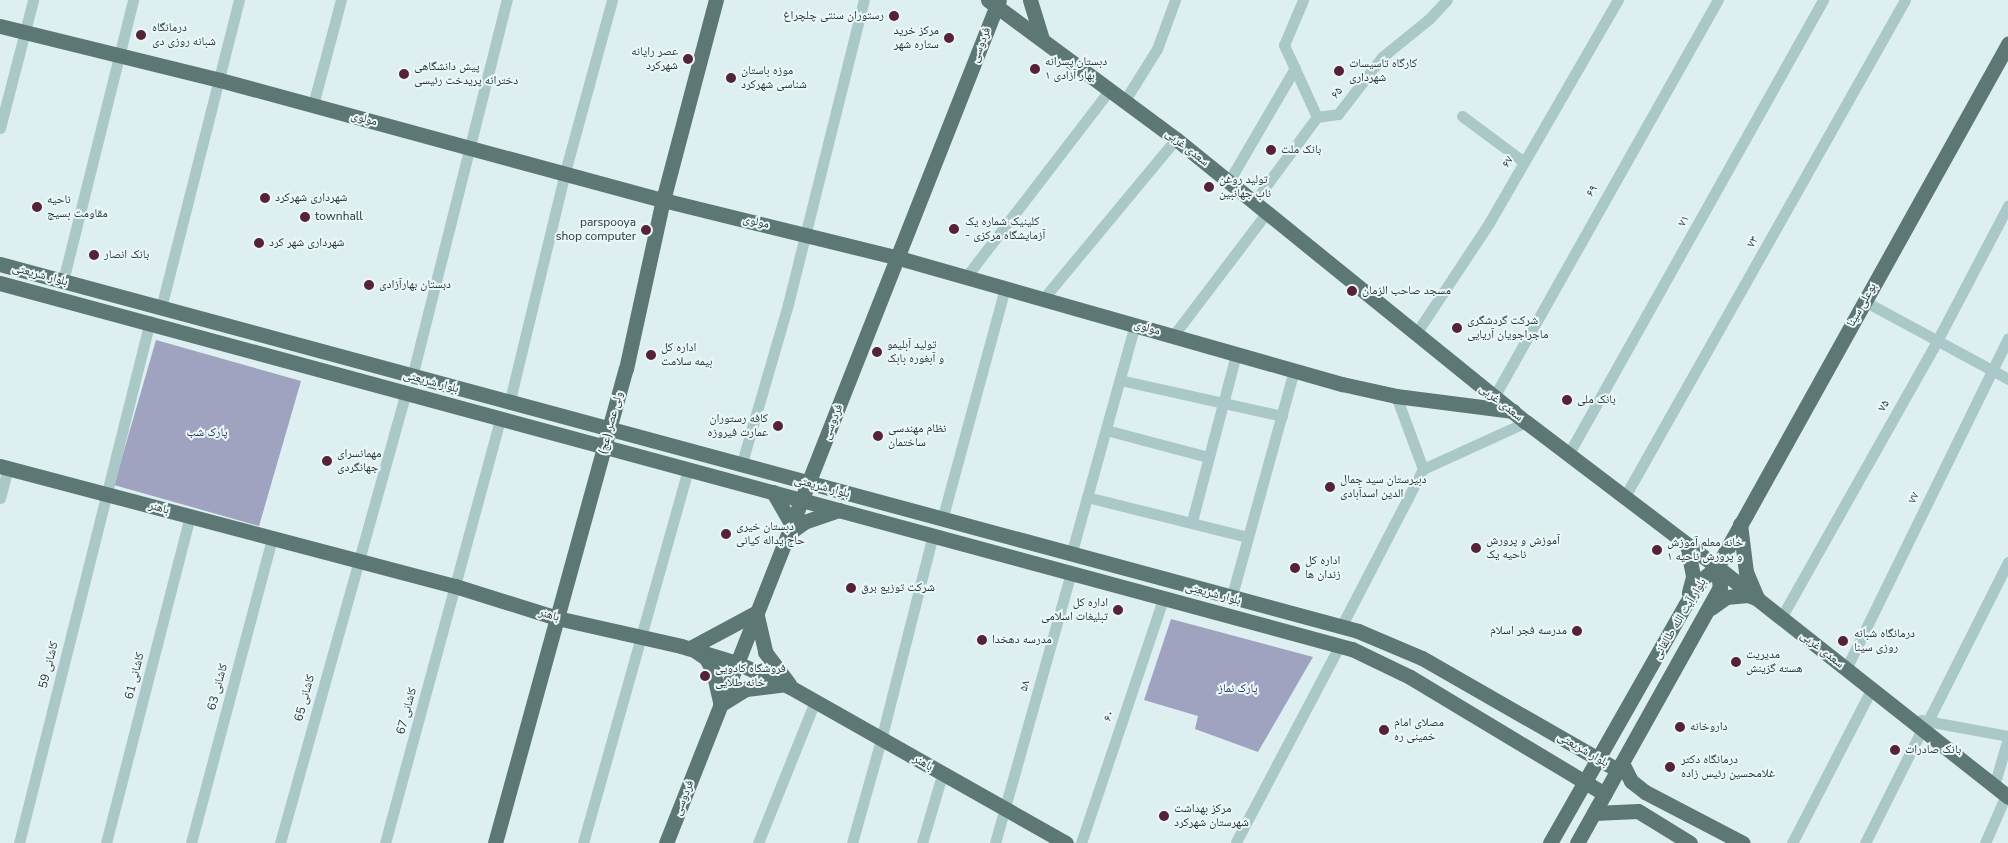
<!DOCTYPE html>
<html>
<head>
<meta charset="utf-8">
<style>
  body { margin:0 }
  #map { position:relative; width:2008px; height:843px; overflow:hidden; background:#deeff1; font-family:"Nunito Sans","Noto Naskh Arabic",sans-serif }
  div>[style] { position:absolute }
  [style*='--x'] { left:calc(var(--x)*1px); top:calc(var(--y)*1px); width:calc(var(--w)*1px); rotate:calc(var(--a)*1deg) }
  .green>* { inset:0; background:#9fa3bf }
  .minor>* { height:11px; margin:-5.5px; padding:0 5.5px; transform-origin:5.5px; border-radius:5.5px; background:#abc8c8 }
  .major>* { height:15px; margin:-7.5px; padding:0 7.5px; transform-origin:7.5px; border-radius:7.5px; background:#5c7774 }
  .dots>* { width:14px; height:14px; translate:-50% -50%; box-sizing:border-box; border:2px solid #eaf7f9; border-radius:50% }
  span { translate:-50% -50%; white-space:nowrap; text-align:center; line-height:1.15; -webkit-text-stroke:4px #eaf7f9; paint-order:stroke }
  .poi-label { font-size:12px; color:#2a3735 }
  .right { translate:-100% -50%; text-align:right }
  .left { translate:0 -50%; text-align:left }
  .street-label { font-size:12px; color:#2a3735 }
  .park-label { font-size:12px; color:#2f3253 }
</style>
</head>
<body>
<div id="map">
  <div class="green">
    <div style="clip-path:polygon(156px 340px,301px 381px,259px 526px,114px 485px)"></div>
    <div style="clip-path:polygon(1171px 619px,1313px 657px,1258px 752px,1195px 729px,1198px 716px,1144px 700px)"></div>
  </div>
  <div class="minor">
    <div style="--x:1303;--y:0;--w:49;--a:112.9"></div>
    <div style="--x:1284;--y:45;--w:79;--a:65.4"></div>
    <div style="--x:1125;--y:100;--w:60;--a:-57.9"></div>
    <div style="--x:1157;--y:49;--w:52;--a:-69.8"></div>
    <div style="--x:313;--y:105;--w:109;--a:-75.1"></div>
    <div style="--x:1462;--y:116;--w:77;--a:36.6"></div>
    <div style="--x:0;--y:128;--w:132;--a:-75.5"></div>
    <div style="--x:1229;--y:181;--w:131;--a:-59.7"></div>
    <div style="--x:1254;--y:202;--w:106;--a:-53.5"></div>
    <div style="--x:1317;--y:117;--w:21;--a:-8"></div>
    <div style="--x:1338;--y:114;--w:72;--a:-52.3"></div>
    <div style="--x:1382;--y:57;--w:60;--a:-39"></div>
    <div style="--x:1429;--y:19;--w:26;--a:-47"></div>
    <div style="--x:966;--y:277;--w:237;--a:-52.5"></div>
    <div style="--x:63;--y:281;--w:290;--a:-76"></div>
    <div style="--x:1043;--y:299;--w:208;--a:-50.3"></div>
    <div style="--x:1864;--y:301;--w:164;--a:28.4"></div>
    <div style="--x:161;--y:308;--w:318;--a:-75.8"></div>
    <div style="--x:1415;--y:335;--w:134;--a:-56.5"></div>
    <div style="--x:1489;--y:223;--w:258;--a:-60"></div>
    <div style="--x:1173;--y:336;--w:156;--a:-52.8"></div>
    <div style="--x:412;--y:377;--w:389;--a:-75.9"></div>
    <div style="--x:1120;--y:380;--w:166;--a:12.5"></div>
    <div style="--x:1396;--y:396;--w:78;--a:69.7"></div>
    <div style="--x:1494;--y:397;--w:456;--a:-60.6"></div>
    <div style="--x:509;--y:404;--w:239;--a:-76.4"></div>
    <div style="--x:565;--y:172;--w:178;--a:-74.7"></div>
    <div style="--x:1106;--y:430;--w:106;--a:14.8"></div>
    <div style="--x:1568;--y:455;--w:522;--a:-60.73"></div>
    <div style="--x:741;--y:466;--w:169;--a:-73.8"></div>
    <div style="--x:788;--y:304;--w:313;--a:-76"></div>
    <div style="--x:1087;--y:497;--w:166;--a:14"></div>
    <div style="--x:0;--y:498;--w:31;--a:-75"></div>
    <div style="--x:1624;--y:498;--w:572;--a:-60.57"></div>
    <div style="--x:942;--y:520;--w:240;--a:-74.8"></div>
    <div style="--x:1192;--y:521;--w:173;--a:-75.2"></div>
    <div style="--x:1071;--y:555;--w:239;--a:-74.5"></div>
    <div style="--x:1231;--y:599;--w:238;--a:-74.6"></div>
    <div style="--x:1781;--y:618;--w:318;--a:-60.6"></div>
    <div style="--x:1937;--y:341;--w:153;--a:-62.3"></div>
    <div style="--x:1341;--y:627;--w:178;--a:-62.6"></div>
    <div style="--x:1423;--y:469;--w:113;--a:-24.5"></div>
    <div style="--x:1846;--y:669;--w:368;--a:-63.9"></div>
    <div style="--x:1921;--y:720;--w:88;--a:10.4"></div>
    <div style="--x:1928;--y:721;--w:178;--a:-63.3"></div>
    <div style="--x:1994;--y:786;--w:50;--a:-73.7"></div>
    <div style="--x:1236;--y:842;--w:221;--a:-62.2"></div>
    <div style="--x:19;--y:843;--w:538;--a:-75.91"></div>
    <div style="--x:106;--y:843;--w:337;--a:-75.6"></div>
    <div style="--x:191;--y:843;--w:316;--a:-75.1"></div>
    <div style="--x:280;--y:843;--w:466;--a:-74.4"></div>
    <div style="--x:385;--y:843;--w:439;--a:-74.8"></div>
    <div style="--x:583;--y:843;--w:388;--a:-74.3"></div>
    <div style="--x:758;--y:843;--w:153;--a:-68.1"></div>
    <div style="--x:852;--y:843;--w:107;--a:-74.3"></div>
    <div style="--x:881;--y:740;--w:211;--a:-75.8"></div>
    <div style="--x:922;--y:843;--w:71;--a:-73.6"></div>
    <div style="--x:995;--y:843;--w:281;--a:-74.3"></div>
    <div style="--x:1081;--y:843;--w:260;--a:-71.4"></div>
    <div style="--x:1792;--y:843;--w:172;--a:-62.7"></div>
    <div style="--x:1865;--y:843;--w:127;--a:-63.4"></div>
    <div style="--x:1985;--y:843;--w:52;--a:-66.4"></div>
  </div>
  <div class="major">
    <div style="--x:988;--y:0;--w:234;--a:36.5"></div>
    <div style="--x:1176;--y:139;--w:450;--a:39"></div>
    <div style="--x:1526;--y:422;--w:240;--a:37.2"></div>
    <div style="--x:1717;--y:567;--w:371;--a:38.3"></div>
    <div style="--x:1030;--y:0;--w:39;--a:73"></div>
    <div style="--x:0;--y:26;--w:227;--a:13.8"></div>
    <div style="--x:220;--y:80;--w:459;--a:15.2"></div>
    <div style="--x:663;--y:200;--w:243;--a:13.8"></div>
    <div style="--x:899;--y:258;--w:461;--a:15.9"></div>
    <div style="--x:1342;--y:384;--w:55;--a:12.5"></div>
    <div style="--x:1396;--y:396;--w:118;--a:7.3"></div>
    <div style="--x:0;--y:264;--w:1407;--a:15.12"></div>
    <div style="--x:1358;--y:631;--w:69;--a:22.9"></div>
    <div style="--x:1422;--y:658;--w:227;--a:29.8"></div>
    <div style="--x:0;--y:283;--w:1401;--a:15.15"></div>
    <div style="--x:1352;--y:649;--w:64;--a:25.8"></div>
    <div style="--x:1410;--y:677;--w:227;--a:31"></div>
    <div style="--x:0;--y:466;--w:471;--a:14.8"></div>
    <div style="--x:455;--y:586;--w:107;--a:17.4"></div>
    <div style="--x:557;--y:618;--w:127;--a:12.7"></div>
    <div style="--x:681;--y:646;--w:59;--a:16.9"></div>
    <div style="--x:737;--y:663;--w:58;--a:24.4"></div>
    <div style="--x:790;--y:687;--w:317;--a:29.5"></div>
    <div style="--x:773;--y:492;--w:38;--a:60"></div>
    <div style="--x:1740;--y:524;--w:48;--a:82.9"></div>
    <div style="--x:1746;--y:572;--w:28;--a:67"></div>
    <div style="--x:789;--y:533;--w:19;--a:-36"></div>
    <div style="--x:804;--y:522;--w:37;--a:-19"></div>
    <div style="--x:1687;--y:545;--w:33;--a:79"></div>
    <div style="--x:1693;--y:577;--w:16;--a:105"></div>
    <div style="--x:1711;--y:608;--w:19;--a:-36"></div>
    <div style="--x:1726;--y:597;--w:22;--a:-5"></div>
    <div style="--x:1748;--y:595;--w:9;--a:21"></div>
    <div style="--x:757;--y:616;--w:37;--a:77"></div>
    <div style="--x:765;--y:652;--w:40;--a:53"></div>
    <div style="--x:690;--y:648;--w:76;--a:-28.2"></div>
    <div style="--x:697;--y:652;--w:11;--a:34"></div>
    <div style="--x:706;--y:658;--w:15;--a:62"></div>
    <div style="--x:713;--y:671;--w:31;--a:77"></div>
    <div style="--x:720;--y:705;--w:31;--a:-32"></div>
    <div style="--x:746;--y:689;--w:35;--a:-7"></div>
    <div style="--x:1623;--y:765;--w:18;--a:63"></div>
    <div style="--x:1631;--y:781;--w:18;--a:38"></div>
    <div style="--x:1645;--y:792;--w:110;--a:27.5"></div>
    <div style="--x:1594;--y:813;--w:44;--a:-2.6"></div>
    <div style="--x:1638;--y:811;--w:61;--a:31.6"></div>
    <div style="--x:495;--y:843;--w:492;--a:-74.6"></div>
    <div style="--x:626;--y:369;--w:173;--a:-77.7"></div>
    <div style="--x:663;--y:200;--w:207;--a:-75.2"></div>
    <div style="--x:666;--y:843;--w:906;--a:-68.45"></div>
    <div style="--x:1550;--y:843;--w:275;--a:-60.4"></div>
    <div style="--x:1686;--y:604;--w:28;--a:-58"></div>
    <div style="--x:1701;--y:580;--w:21;--a:-39"></div>
    <div style="--x:1717;--y:567;--w:599;--a:-60.91"></div>
    <div style="--x:1577;--y:843;--w:293;--a:-60.8"></div>
    <div style="--x:1720;--y:587;--w:20;--a:-99"></div>
  </div>
  <div class="dots">
    <div style="left:894px;top:16px;background:#552236"></div>
    <div style="left:141px;top:35px;background:#552236"></div>
    <div style="left:949px;top:38px;background:#552236"></div>
    <div style="left:688px;top:59px;background:#552236"></div>
    <div style="left:1035px;top:69px;background:#552236"></div>
    <div style="left:1339px;top:71px;background:#552236"></div>
    <div style="left:404px;top:74px;background:#552236"></div>
    <div style="left:731px;top:78px;background:#552236"></div>
    <div style="left:1271px;top:150px;background:#552236"></div>
    <div style="left:1209px;top:187px;background:#552236"></div>
    <div style="left:265px;top:198px;background:#552236"></div>
    <div style="left:37px;top:207px;background:#552236"></div>
    <div style="left:305px;top:217px;background:#552236"></div>
    <div style="left:954px;top:229px;background:#552236"></div>
    <div style="left:646px;top:230px;background:#552236"></div>
    <div style="left:259px;top:243px;background:#552236"></div>
    <div style="left:94px;top:255px;background:#552236"></div>
    <div style="left:369px;top:285px;background:#552236"></div>
    <div style="left:1352px;top:291px;background:#552236"></div>
    <div style="left:1457px;top:328px;background:#552236"></div>
    <div style="left:877px;top:352px;background:#552236"></div>
    <div style="left:651px;top:355px;background:#552236"></div>
    <div style="left:1567px;top:400px;background:#552236"></div>
    <div style="left:778px;top:426px;background:#552236"></div>
    <div style="left:878px;top:436px;background:#552236"></div>
    <div style="left:327px;top:461px;background:#552236"></div>
    <div style="left:1330px;top:487px;background:#552236"></div>
    <div style="left:726px;top:534px;background:#552236"></div>
    <div style="left:1476px;top:548px;background:#552236"></div>
    <div style="left:1657px;top:550px;background:#552236"></div>
    <div style="left:1295px;top:568px;background:#552236"></div>
    <div style="left:851px;top:588px;background:#552236"></div>
    <div style="left:1118px;top:610px;background:#552236"></div>
    <div style="left:1577px;top:631px;background:#552236"></div>
    <div style="left:982px;top:640px;background:#552236"></div>
    <div style="left:1843px;top:641px;background:#552236"></div>
    <div style="left:1736px;top:662px;background:#552236"></div>
    <div style="left:705px;top:676px;background:#552236"></div>
    <div style="left:1680px;top:727px;background:#552236"></div>
    <div style="left:1384px;top:730px;background:#552236"></div>
    <div style="left:1895px;top:750px;background:#552236"></div>
    <div style="left:1670px;top:767px;background:#552236"></div>
    <div style="left:1164px;top:816px;background:#552236"></div>
  </div>
  <div class="poi-label">
    <span class="right" style="left:884px;top:16px">رستوران سنتی چلچراغ</span>
    <span class="left" style="left:152px;top:35px">درمانگاه<br>شبانه روزی دی</span>
    <span class="right" style="left:939px;top:38px">مرکز خرید<br>ستاره شهر</span>
    <span class="right" style="left:678px;top:59px">عصر رایانه<br>شهرکرد</span>
    <span class="left" style="left:1045px;top:69px">دبستان پسرانه<br>بهار آزادی ۱</span>
    <span class="left" style="left:1349px;top:71px">کارگاه تاسیسات<br>شهرداری</span>
    <span class="left" style="left:414px;top:74px">پیش دانشگاهی<br>دخترانه پریدخت رئیسی</span>
    <span class="left" style="left:741px;top:78px">موزه باستان<br>شناسی شهرکرد</span>
    <span class="left" style="left:1281px;top:150px">بانک ملت</span>
    <span class="left" style="left:1219px;top:187px">تولید روغن<br>ناب جهانبین</span>
    <span class="left" style="left:275px;top:198px">شهرداری شهرکرد</span>
    <span class="left" style="left:47px;top:207px">ناحیه<br>مقاومت بسیج</span>
    <span class="left" style="left:315px;top:217px">townhall</span>
    <span class="left" style="left:965px;top:229px">کلینیک شماره یک<br>- آزمایشگاه مرکزی</span>
    <span class="right" style="left:636px;top:230px">parspooya<br>shop computer</span>
    <span class="left" style="left:269px;top:243px">شهرداری شهر کرد</span>
    <span class="left" style="left:104px;top:255px">بانک انصار</span>
    <span class="left" style="left:379px;top:285px">دبستان بهارآزادی</span>
    <span class="left" style="left:1362px;top:291px">مسجد صاحب الزمان</span>
    <span class="left" style="left:1467px;top:328px">شرکت گردشگری<br>ماجراجویان آریایی</span>
    <span class="left" style="left:887px;top:352px">تولید آبلیمو<br>و آبغوره بابک</span>
    <span class="left" style="left:661px;top:355px">اداره کل<br>بیمه سلامت</span>
    <span class="left" style="left:1577px;top:400px">بانک ملی</span>
    <span class="right" style="left:768px;top:426px">کافه رستوران<br>عمارت فیروزه</span>
    <span class="left" style="left:888px;top:436px">نظام مهندسی<br>ساختمان</span>
    <span class="left" style="left:337px;top:461px">مهمانسرای<br>جهانگردی</span>
    <span class="left" style="left:1340px;top:487px">دبیرستان سید جمال<br>الدین اسدآبادی</span>
    <span class="left" style="left:736px;top:534px">دبستان خیری<br>حاج یداله کیانی</span>
    <span class="left" style="left:1486px;top:548px">آموزش و پرورش<br>ناحیه یک</span>
    <span class="left" style="left:1667px;top:550px">خانه معلم آموزش<br>و پرورش ناحیه ۱</span>
    <span class="left" style="left:1305px;top:568px">اداره کل<br>زندان ها</span>
    <span class="left" style="left:861px;top:588px">شرکت توزیع برق</span>
    <span class="right" style="left:1108px;top:610px">اداره کل<br>تبلیغات اسلامی</span>
    <span class="right" style="left:1567px;top:631px">مدرسه فجر اسلام</span>
    <span class="left" style="left:1854px;top:641px">درمانگاه شبانه<br>روزی سینا</span>
    <span class="left" style="left:992px;top:640px">مدرسه دهخدا</span>
    <span class="left" style="left:1746px;top:662px">مدیریت<br>هسته گزینش</span>
    <span class="left" style="left:715px;top:676px">فروشگاه کادویی<br>خانه طلایی</span>
    <span class="left" style="left:1394px;top:730px">مصلای امام<br>خمینی ره</span>
    <span class="left" style="left:1690px;top:727px">داروخانه</span>
    <span class="left" style="left:1905px;top:750px">بانک صادرات</span>
    <span class="left" style="left:1681px;top:767px">درمانگاه دکتر<br>غلامحسین رئیس زاده</span>
    <span class="left" style="left:1174px;top:816px">مرکز بهداشت<br>شهرستان شهرکرد</span>
  </div>
  <div class="street-label">
    <span style="left:981px;top:45px;rotate:-69deg">فردوسی</span>
    <span style="left:1337px;top:93px;rotate:-52deg">۶۵</span>
    <span style="left:364px;top:119px;rotate:15deg">مولوی</span>
    <span style="left:1187px;top:148px;rotate:38deg">سعدی غربی</span>
    <span style="left:1508px;top:162px;rotate:-60deg">۶۷</span>
    <span style="left:1592px;top:191px;rotate:-60deg">۶۹</span>
    <span style="left:1684px;top:221px;rotate:-61deg">۷۱</span>
    <span style="left:756px;top:222px;rotate:13deg">مولوی</span>
    <span style="left:1753px;top:242px;rotate:-61deg">۷۳</span>
    <span style="left:40px;top:275px;rotate:15deg">بلوار شریعتی</span>
    <span style="left:1862px;top:305px;rotate:-61deg">بوعلی سینا</span>
    <span style="left:1147px;top:328px;rotate:16deg">مولوی</span>
    <span style="left:431px;top:382px;rotate:15deg">بلوار شریعتی</span>
    <span style="left:1501px;top:403px;rotate:38deg">سعدی غربی</span>
    <span style="left:1884px;top:406px;rotate:-61deg">۷۵</span>
    <span style="left:833px;top:422px;rotate:-68deg">فردوسی</span>
    <span style="left:611px;top:423px;rotate:-75deg">ولی عصر (عج)</span>
    <span style="left:822px;top:487px;rotate:15deg">بلوار شریعتی</span>
    <span style="left:1914px;top:498px;rotate:-64deg">۷۷</span>
    <span style="left:159px;top:508px;rotate:15deg">باهنر</span>
    <span style="left:1213px;top:594px;rotate:15deg">بلوار شریعتی</span>
    <span style="left:549px;top:615px;rotate:16deg">باهنر</span>
    <span style="left:1680px;top:619px;rotate:-59deg">بلوار آیت الله طالقانی</span>
    <span style="left:1822px;top:650px;rotate:38deg">سعدی غربی</span>
    <span style="left:49px;top:665px;rotate:-76deg">کاشانی 59</span>
    <span style="left:135px;top:676px;rotate:-76deg">کاشانی 61</span>
    <span style="left:1025px;top:686px;rotate:-74deg">۵۸</span>
    <span style="left:218px;top:687px;rotate:-75deg">کاشانی 63</span>
    <span style="left:305px;top:698px;rotate:-75deg">کاشانی 65</span>
    <span style="left:407px;top:711px;rotate:-75deg">کاشانی 67</span>
    <span style="left:1109px;top:716px;rotate:-71deg">۶۰</span>
    <span style="left:1583px;top:750px;rotate:30deg">بلوار شریعتی</span>
    <span style="left:923px;top:763px;rotate:30deg">باهنر</span>
    <span style="left:684px;top:798px;rotate:-68deg">فردوسی</span>
  </div>
  <div class="park-label">
    <span style="left:207px;top:433px">پارک شب</span>
    <span style="left:1238px;top:689px">پارک نماز</span>
  </div>
</div>
</body>
</html>
